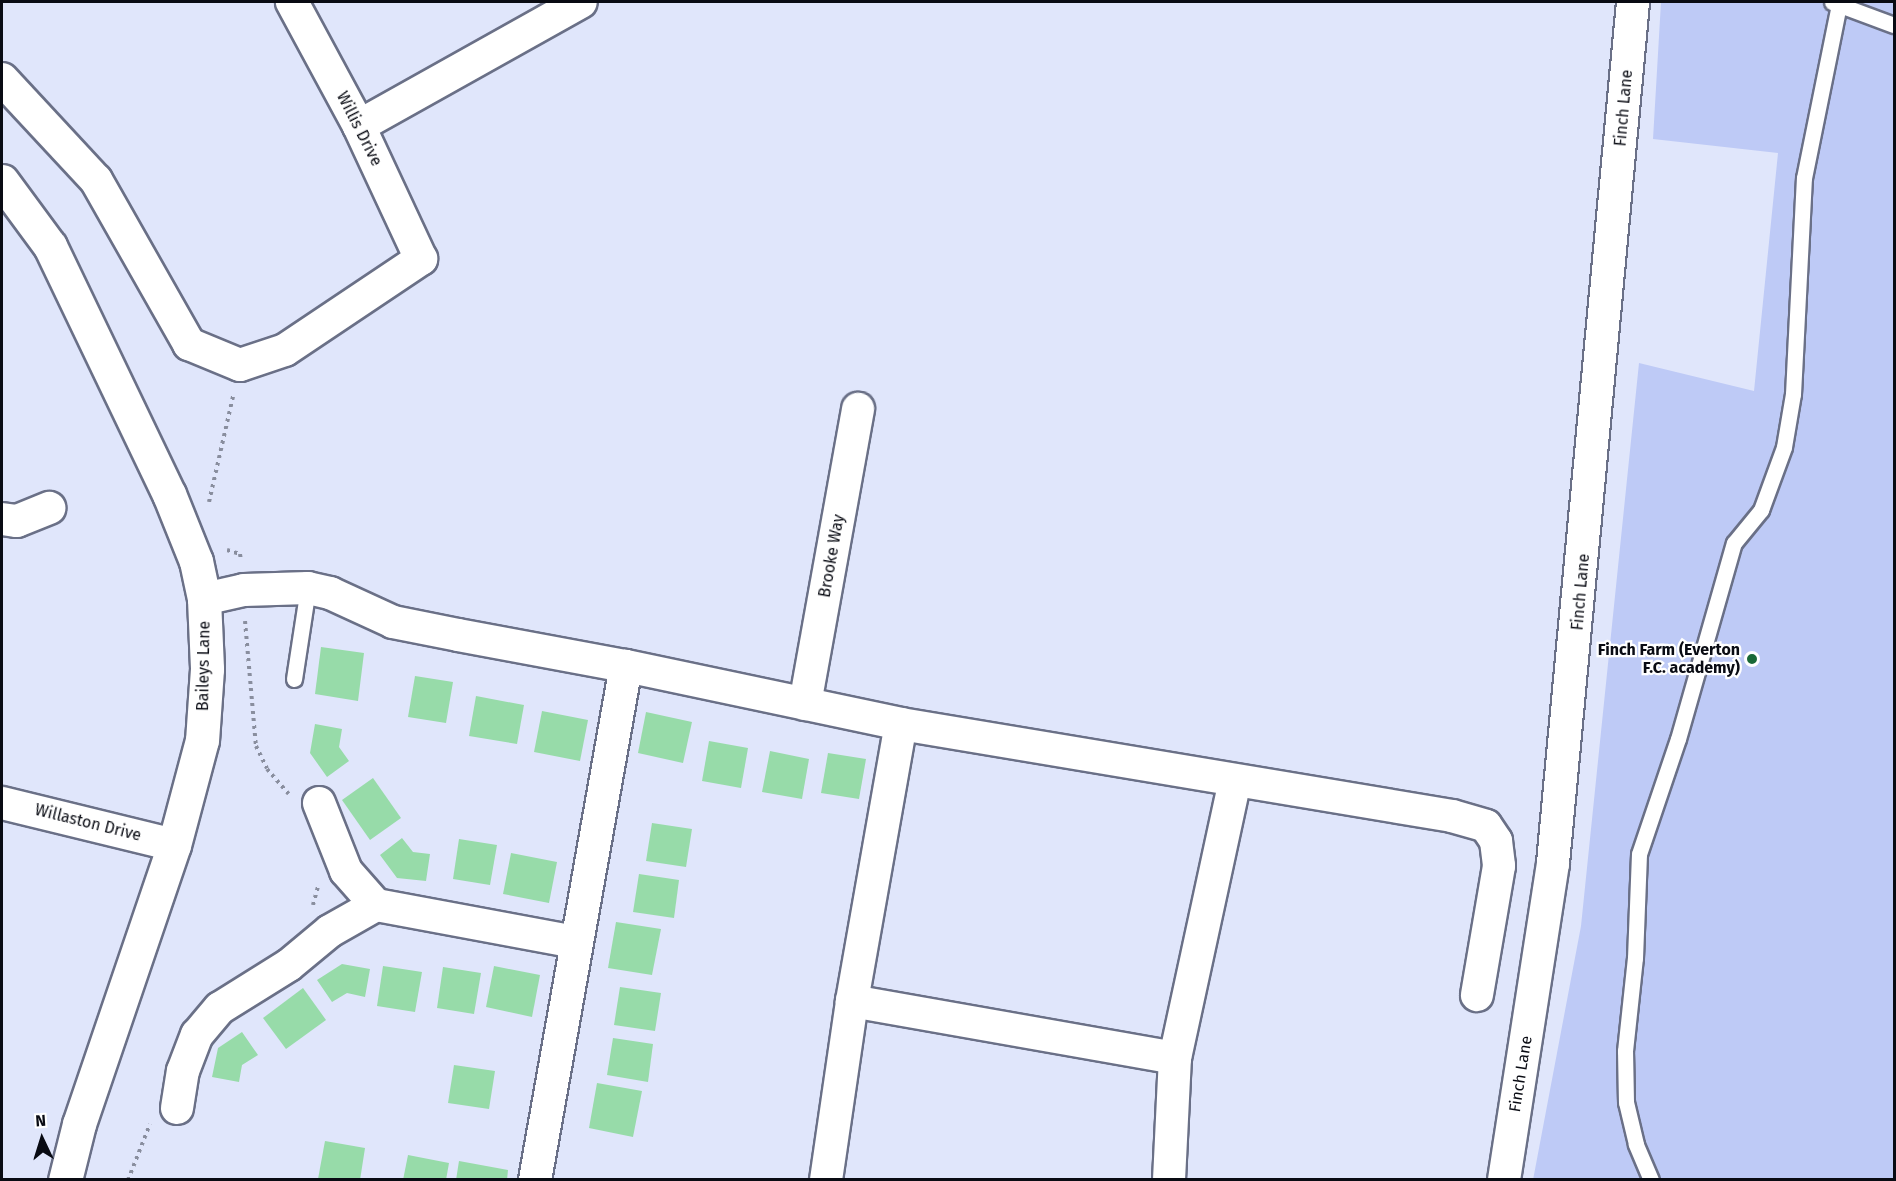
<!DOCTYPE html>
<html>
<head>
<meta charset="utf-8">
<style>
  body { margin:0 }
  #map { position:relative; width:1896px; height:1181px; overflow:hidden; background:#e0e6fb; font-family:"Fira Sans",sans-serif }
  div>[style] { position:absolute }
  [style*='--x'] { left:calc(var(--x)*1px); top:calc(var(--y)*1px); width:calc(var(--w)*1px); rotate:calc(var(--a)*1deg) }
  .green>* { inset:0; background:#becaf6 }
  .building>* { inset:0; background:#97dba9 }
  .path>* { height:4px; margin-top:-2px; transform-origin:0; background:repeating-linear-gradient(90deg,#898e9e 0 3px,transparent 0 7.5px) }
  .roads { filter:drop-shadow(2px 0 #6a7087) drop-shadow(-2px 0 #6a7087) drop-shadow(0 2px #6a7087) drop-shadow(0 -2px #6a7087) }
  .lane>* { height:15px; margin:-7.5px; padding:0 7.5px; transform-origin:7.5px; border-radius:7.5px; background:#fff }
  .street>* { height:32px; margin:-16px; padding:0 16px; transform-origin:16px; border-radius:16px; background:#fff }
  .secondary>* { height:33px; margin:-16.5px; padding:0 16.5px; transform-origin:16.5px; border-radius:16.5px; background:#fff }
  .dots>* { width:16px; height:16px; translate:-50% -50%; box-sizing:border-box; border:3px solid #fff; border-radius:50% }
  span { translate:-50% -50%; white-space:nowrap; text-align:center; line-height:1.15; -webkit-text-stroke:4.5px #fff; paint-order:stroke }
  .street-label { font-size:16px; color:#090b13 }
  .poi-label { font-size:16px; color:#090b13; font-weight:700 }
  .right { translate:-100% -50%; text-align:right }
  .frame { position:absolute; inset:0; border:3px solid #090b13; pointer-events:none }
  .north { position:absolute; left:12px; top:1109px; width:60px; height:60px; -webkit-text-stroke:4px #fff; paint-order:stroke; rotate:356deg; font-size:16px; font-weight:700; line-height:24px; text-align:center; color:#090b13 }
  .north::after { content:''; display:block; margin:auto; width:21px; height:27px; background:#090b13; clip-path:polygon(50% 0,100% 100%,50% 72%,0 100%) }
</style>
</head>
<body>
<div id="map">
  <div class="green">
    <div style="clip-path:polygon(1661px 2px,1894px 2px,1894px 1179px,1533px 1180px,1581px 926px,1639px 363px,1754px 391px,1778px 153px,1653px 139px)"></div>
  </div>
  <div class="building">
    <div style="clip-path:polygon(321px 647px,364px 653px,358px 701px,315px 694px)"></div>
    <div style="clip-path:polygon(415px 676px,453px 682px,446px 723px,408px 717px)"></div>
    <div style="clip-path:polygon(476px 696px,524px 705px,517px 744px,469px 736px)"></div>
    <div style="clip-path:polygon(542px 711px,588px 720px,580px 761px,534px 752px)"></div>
    <div style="clip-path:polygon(646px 712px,692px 722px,683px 763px,638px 753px)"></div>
    <div style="clip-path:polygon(315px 724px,342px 729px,339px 747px,349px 761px,327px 777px,310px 753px)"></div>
    <div style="clip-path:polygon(709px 741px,748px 748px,741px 788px,702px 781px)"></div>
    <div style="clip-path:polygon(770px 751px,809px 759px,802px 799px,762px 792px)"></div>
    <div style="clip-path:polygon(828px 753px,866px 759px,859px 799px,821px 793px)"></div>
    <div style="clip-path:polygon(373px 778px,401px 818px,370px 840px,342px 800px)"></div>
    <div style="clip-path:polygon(652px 823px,692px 829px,686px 867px,646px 861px)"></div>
    <div style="clip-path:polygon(402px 838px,413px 852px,430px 854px,426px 881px,397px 878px,380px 855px)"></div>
    <div style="clip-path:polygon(459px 839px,497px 845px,490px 885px,453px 879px)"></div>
    <div style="clip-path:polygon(511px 853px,557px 862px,549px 903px,503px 894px)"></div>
    <div style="clip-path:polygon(639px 874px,679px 880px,674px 918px,633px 912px)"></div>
    <div style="clip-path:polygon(616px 922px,661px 929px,652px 975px,608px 968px)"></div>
    <div style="clip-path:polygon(342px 964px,370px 969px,365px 997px,347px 993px,332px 1002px,317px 980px)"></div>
    <div style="clip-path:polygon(383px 966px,422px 972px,415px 1012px,377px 1006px)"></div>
    <div style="clip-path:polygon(494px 966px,540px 975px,532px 1017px,486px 1007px)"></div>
    <div style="clip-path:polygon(443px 967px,481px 973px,474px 1014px,437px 1008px)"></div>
    <div style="clip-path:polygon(620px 987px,661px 993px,655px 1031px,614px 1025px)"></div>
    <div style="clip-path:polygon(303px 988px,326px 1020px,286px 1049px,263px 1018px)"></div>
    <div style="clip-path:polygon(242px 1032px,258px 1055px,242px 1065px,239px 1082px,212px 1077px,218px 1048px)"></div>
    <div style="clip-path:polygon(613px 1038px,653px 1044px,648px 1082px,607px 1075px)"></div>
    <div style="clip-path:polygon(454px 1065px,495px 1071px,489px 1109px,448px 1103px)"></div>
    <div style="clip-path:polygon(597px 1083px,642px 1091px,633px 1137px,589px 1128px)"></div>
    <div style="clip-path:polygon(325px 1141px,365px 1148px,360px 1180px,318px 1179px)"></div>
    <div style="clip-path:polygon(408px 1155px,449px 1163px,446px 1180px,403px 1180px)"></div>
    <div style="clip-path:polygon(459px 1161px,508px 1170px,507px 1180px,456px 1180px)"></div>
  </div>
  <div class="path">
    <div style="--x:209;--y:502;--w:109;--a:-77.2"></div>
    <div style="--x:227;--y:550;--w:14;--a:17"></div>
    <div style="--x:240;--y:554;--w:6;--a:81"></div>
    <div style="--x:245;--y:621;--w:125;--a:85"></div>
    <div style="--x:256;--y:746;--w:25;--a:64"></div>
    <div style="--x:267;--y:769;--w:33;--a:49"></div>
    <div style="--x:313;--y:905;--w:20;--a:-75"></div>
    <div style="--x:128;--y:1180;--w:60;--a:-68.6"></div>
  </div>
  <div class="roads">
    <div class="lane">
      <div style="--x:1832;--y:2;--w:66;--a:20.4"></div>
      <div style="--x:294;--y:679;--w:92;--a:-81.3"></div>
      <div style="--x:1651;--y:1180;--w:39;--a:-113"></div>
      <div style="--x:1636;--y:1144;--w:43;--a:-103.4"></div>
      <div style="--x:1626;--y:1102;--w:51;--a:-91.1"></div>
      <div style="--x:1625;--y:1051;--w:94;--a:-83.9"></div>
      <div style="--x:1635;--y:958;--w:104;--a:-87.8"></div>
      <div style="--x:1639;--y:854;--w:121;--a:-71.3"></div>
      <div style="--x:1678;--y:739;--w:204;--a:-74.1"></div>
      <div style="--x:1734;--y:543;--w:43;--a:-50.7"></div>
      <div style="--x:1761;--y:510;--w:67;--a:-69.9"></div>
      <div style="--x:1784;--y:447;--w:54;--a:-80.4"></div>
      <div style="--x:1793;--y:394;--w:216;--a:-87.1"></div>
      <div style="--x:1804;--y:178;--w:177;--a:-78.6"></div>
    </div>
    <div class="street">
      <div style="--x:2;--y:79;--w:138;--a:47.1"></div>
      <div style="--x:96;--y:180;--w:189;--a:60.4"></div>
      <div style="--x:189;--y:344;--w:55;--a:22.4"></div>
      <div style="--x:240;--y:365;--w:47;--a:-18.4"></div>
      <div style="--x:285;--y:350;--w:164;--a:-33.8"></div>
      <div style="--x:421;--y:259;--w:147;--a:-115"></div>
      <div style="--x:359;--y:126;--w:141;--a:-118.4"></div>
      <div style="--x:359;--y:126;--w:254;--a:-29.2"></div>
      <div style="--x:2;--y:519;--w:15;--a:8"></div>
      <div style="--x:17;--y:521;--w:35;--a:-22"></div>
      <div style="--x:204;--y:599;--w:41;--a:-12.7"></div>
      <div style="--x:244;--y:590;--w:64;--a:-1.8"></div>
      <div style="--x:308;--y:588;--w:23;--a:13"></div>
      <div style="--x:330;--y:593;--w:69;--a:24.7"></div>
      <div style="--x:393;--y:622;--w:66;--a:11.3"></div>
      <div style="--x:458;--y:635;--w:171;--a:10.5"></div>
      <div style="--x:626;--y:666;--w:281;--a:11.9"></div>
      <div style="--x:901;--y:724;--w:559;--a:9.48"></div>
      <div style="--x:1452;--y:816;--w:35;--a:16"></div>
      <div style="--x:1486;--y:826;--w:18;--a:56"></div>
      <div style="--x:1496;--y:841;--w:25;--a:83"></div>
      <div style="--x:1499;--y:866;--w:131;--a:99.7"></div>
      <div style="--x:805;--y:704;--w:300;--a:-79.8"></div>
      <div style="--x:2;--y:803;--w:177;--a:13.7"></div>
      <div style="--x:319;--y:803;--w:73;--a:68.3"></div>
      <div style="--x:346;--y:871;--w:45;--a:48.6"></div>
      <div style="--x:376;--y:905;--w:203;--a:10.5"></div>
      <div style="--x:852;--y:1001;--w:328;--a:10"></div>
      <div style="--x:177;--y:1108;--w:37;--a:-81"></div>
      <div style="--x:183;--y:1071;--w:39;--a:-69"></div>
      <div style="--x:197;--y:1035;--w:35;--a:-50"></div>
      <div style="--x:220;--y:1008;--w:81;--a:-31.9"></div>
      <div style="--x:289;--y:965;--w:53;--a:-39.7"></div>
      <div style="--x:330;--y:931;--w:53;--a:-29.5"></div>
      <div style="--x:535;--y:1180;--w:522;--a:-79.96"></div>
      <div style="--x:826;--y:1180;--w:181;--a:-81.7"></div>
      <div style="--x:852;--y:1001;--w:281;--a:-80"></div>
      <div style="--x:1169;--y:1180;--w:122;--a:-87.2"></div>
      <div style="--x:1175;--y:1058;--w:284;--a:-77.8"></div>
      <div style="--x:1504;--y:1180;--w:321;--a:-81.2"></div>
      <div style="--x:1553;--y:863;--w:865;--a:-84.69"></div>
    </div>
    <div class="secondary">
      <div style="--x:2;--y:181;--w:81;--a:53.6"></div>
      <div style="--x:50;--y:246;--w:275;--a:64.4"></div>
      <div style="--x:169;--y:494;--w:72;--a:68.1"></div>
      <div style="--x:196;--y:561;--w:39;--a:78"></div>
      <div style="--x:204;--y:599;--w:70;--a:87.5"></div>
      <div style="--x:207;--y:669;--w:71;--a:94"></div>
      <div style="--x:202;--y:740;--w:109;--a:104.9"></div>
      <div style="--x:174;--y:845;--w:295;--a:108.8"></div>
      <div style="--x:79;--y:1124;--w:58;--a:104"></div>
    </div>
  </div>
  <div class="dots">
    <div style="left:1752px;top:659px;background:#196837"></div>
  </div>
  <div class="street-label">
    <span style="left:1624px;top:108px;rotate:-85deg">Finch Lane</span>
    <span style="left:359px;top:129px;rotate:63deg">Willis Drive</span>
    <span style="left:832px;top:556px;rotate:-80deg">Brooke Way</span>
    <span style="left:1581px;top:592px;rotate:-85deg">Finch Lane</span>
    <span style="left:204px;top:666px;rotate:-89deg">Baileys Lane</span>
    <span style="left:88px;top:823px;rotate:14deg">Willaston Drive</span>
    <span style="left:1521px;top:1074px;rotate:-81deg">Finch Lane</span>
  </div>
  <div class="poi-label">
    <span class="right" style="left:1740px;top:659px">Finch Farm (Everton<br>F.C. academy)</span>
  </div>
  <div class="frame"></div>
  <div class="north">N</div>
</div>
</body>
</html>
